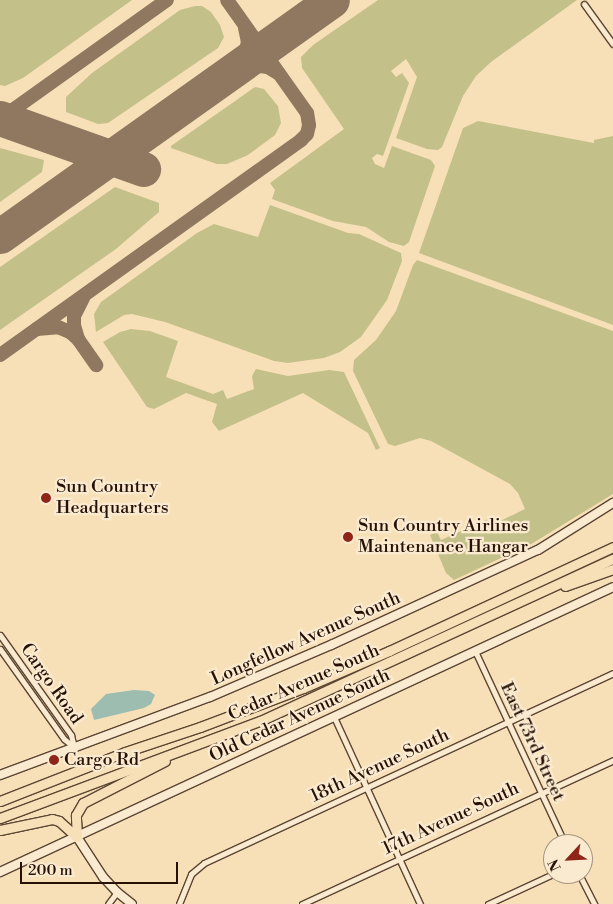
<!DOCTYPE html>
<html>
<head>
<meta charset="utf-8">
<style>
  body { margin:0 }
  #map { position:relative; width:613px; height:904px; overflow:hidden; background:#f7e0b7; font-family:"Libre Bodoni",serif }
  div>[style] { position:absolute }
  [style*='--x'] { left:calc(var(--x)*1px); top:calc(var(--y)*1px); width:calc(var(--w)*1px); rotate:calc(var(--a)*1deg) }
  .green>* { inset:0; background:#c4c089 }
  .water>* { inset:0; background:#9dbdb1 }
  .taxiway>* { height:14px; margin:-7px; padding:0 7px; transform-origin:7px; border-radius:7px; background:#8f785f }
  .runway>* { height:35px; margin:-17.5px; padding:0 17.5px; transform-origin:17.5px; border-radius:17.5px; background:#8f785f }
  .roads { filter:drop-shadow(1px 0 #5b4533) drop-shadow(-1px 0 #5b4533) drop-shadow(0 1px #5b4533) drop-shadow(0 -1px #5b4533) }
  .street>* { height:5px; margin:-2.5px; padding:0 2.5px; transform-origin:2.5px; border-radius:2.5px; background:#faebd0 }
  .secondary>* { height:8px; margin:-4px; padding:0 4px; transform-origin:4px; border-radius:4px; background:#faebd0 }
  .highway>* { height:9px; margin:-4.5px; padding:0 4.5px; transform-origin:4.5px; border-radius:4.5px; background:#f7e0b7 }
  .dots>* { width:14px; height:14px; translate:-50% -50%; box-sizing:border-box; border:2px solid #faebd0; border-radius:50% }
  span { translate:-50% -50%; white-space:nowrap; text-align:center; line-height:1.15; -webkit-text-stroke:4.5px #faebd0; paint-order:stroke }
  .poi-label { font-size:18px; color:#271107 }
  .left { translate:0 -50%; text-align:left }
  .street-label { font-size:18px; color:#271107 }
  .north { position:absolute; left:543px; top:834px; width:50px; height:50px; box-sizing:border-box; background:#faebd0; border:1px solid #a69480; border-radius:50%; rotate:245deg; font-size:14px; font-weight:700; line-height:20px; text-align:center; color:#271107 }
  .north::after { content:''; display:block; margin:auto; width:18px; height:22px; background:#8f2418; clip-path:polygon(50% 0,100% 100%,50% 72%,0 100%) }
  .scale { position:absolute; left:20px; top:862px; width:158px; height:22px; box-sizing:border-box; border:2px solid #271107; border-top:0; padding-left:6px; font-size:15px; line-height:18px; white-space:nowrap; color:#271107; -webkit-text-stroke:4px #faebd0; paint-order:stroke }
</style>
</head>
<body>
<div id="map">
  <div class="green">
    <div style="clip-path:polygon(0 0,132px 0,23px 78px,5px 86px,0 85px)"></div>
    <div style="clip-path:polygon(378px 0,577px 0,491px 62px,476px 76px,463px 96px,442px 147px,438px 150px,427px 149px,396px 138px,417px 77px,406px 59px,391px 71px,396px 77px,402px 73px,409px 83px,383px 156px,377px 154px,372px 158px,375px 164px,384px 168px,392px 146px,431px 160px,435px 166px,409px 242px,404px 246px,389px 242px,366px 227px,333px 221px,272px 199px,275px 190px,270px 183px,344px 129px,302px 68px,301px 57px,313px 45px)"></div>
    <div style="clip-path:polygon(195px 6px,202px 6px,211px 12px,220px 25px,224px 37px,218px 48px,108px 123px,98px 124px,66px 112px,66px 97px,92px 73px,180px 10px)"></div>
    <div style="clip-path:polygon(255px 87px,264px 89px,278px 106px,281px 123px,275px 135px,248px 155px,227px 164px,217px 164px,171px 148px,171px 146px)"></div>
    <div style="clip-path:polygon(478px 121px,594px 143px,594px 140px,613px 136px,613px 325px,419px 253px,463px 128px)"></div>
    <div style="clip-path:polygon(0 148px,44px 160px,42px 172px,0 202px)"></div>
    <div style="clip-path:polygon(115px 187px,159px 203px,159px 212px,116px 249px,0 330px,0 267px)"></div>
    <div style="clip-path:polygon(270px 205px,348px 233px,359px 234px,401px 253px,402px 261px,387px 300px,361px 337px,340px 352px,324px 358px,288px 363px,274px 361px,165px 322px,132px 314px,124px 315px,96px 332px,94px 314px,101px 302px,197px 233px,214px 224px,258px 237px)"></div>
    <div style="clip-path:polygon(417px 260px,613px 331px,613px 494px,533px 543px,454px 580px,446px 573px,430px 535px,437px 532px,441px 540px,495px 516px,498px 522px,525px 509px,518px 493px,510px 484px,431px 441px,420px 438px,395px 446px,388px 444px,353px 371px,354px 360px,376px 340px,396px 311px,413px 265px)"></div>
    <div style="clip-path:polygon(131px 329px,150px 331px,178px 341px,166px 377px,213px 394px,223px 390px,227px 399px,254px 389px,252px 376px,256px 369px,288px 376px,329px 370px,344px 372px,380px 448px,376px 450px,368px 433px,303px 393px,219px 431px,212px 422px,217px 404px,186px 393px,154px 409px,147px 407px,103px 342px,120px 332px)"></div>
  </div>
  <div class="water">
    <div style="clip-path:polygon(134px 690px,149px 691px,155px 695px,151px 704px,144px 708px,94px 720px,91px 709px,106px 694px)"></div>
  </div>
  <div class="taxiway">
    <div style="--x:245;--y:28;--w:14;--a:78"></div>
    <div style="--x:248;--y:42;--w:12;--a:104"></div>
    <div style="--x:245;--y:54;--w:13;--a:122"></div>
    <div style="--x:238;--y:65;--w:21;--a:139"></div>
    <div style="--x:222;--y:79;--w:30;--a:-27"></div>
    <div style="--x:249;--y:65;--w:19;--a:6"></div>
    <div style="--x:268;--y:67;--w:13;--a:32"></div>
    <div style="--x:0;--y:119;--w:205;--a:-35.5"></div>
    <div style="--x:37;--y:329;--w:21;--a:-5"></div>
    <div style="--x:58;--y:327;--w:13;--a:23"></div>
    <div style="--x:70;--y:332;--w:11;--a:41"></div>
    <div style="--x:78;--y:339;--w:15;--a:-106"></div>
    <div style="--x:74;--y:325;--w:9;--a:-90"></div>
    <div style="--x:74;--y:316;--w:20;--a:-63"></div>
    <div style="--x:78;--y:339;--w:32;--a:55"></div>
    <div style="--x:0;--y:355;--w:370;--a:-35.5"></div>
    <div style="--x:301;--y:140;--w:8;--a:-45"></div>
    <div style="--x:307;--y:134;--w:9;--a:-77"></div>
    <div style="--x:309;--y:125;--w:12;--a:-99"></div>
    <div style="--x:307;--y:113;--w:138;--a:-125.3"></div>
  </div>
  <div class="runway">
    <div style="--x:0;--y:118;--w:152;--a:19.6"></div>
    <div style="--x:0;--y:236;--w:407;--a:-35.4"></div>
  </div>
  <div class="roads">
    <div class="street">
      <div style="--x:584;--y:4;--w:49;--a:54.1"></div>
      <div style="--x:0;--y:635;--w:123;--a:54.6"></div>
      <div style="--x:71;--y:735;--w:12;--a:76"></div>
      <div style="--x:0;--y:649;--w:110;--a:54.6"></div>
      <div style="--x:64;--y:739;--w:13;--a:39"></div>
      <div style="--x:475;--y:651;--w:213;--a:65"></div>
      <div style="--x:334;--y:717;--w:206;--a:65.3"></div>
      <div style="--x:579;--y:874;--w:34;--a:63"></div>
      <div style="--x:108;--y:904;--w:15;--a:-53"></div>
      <div style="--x:179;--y:904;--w:32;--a:-68"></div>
      <div style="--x:191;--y:874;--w:17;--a:-40"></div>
      <div style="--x:204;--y:863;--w:451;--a:-24.9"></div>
      <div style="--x:302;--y:904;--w:343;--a:-24.8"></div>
      <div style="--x:488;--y:904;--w:72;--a:-24.8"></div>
    </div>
    <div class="secondary">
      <div style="--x:0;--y:775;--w:224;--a:-20.4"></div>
      <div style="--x:210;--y:697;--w:132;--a:-23.3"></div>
      <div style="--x:331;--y:645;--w:228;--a:-24.7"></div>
      <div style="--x:538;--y:550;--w:89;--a:-32.1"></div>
      <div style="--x:77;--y:837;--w:48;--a:57"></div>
      <div style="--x:103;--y:877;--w:21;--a:47"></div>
      <div style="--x:117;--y:892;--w:19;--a:39"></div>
      <div style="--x:0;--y:872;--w:676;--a:-24.93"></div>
    </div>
    <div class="highway">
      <div style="--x:565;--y:586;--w:51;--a:-19.5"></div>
      <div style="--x:0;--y:801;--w:134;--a:-21.4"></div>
      <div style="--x:125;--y:752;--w:79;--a:-18.4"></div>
      <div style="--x:200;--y:727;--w:110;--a:-20.7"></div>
      <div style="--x:303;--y:688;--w:94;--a:-23.3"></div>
      <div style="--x:389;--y:651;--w:247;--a:-24.9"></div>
      <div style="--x:0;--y:818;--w:278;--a:-20.5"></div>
      <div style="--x:260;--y:721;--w:388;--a:-24.7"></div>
      <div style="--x:0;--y:830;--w:53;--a:-11.9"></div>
      <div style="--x:52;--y:819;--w:7;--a:16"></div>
      <div style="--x:59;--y:821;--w:24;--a:42"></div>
      <div style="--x:77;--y:837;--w:22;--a:-93"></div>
      <div style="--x:76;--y:815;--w:14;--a:-60"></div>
      <div style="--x:83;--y:803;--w:92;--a:-27.1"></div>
    </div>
  </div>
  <div class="dots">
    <div style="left:46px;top:498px;background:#8f2418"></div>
    <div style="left:348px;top:537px;background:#8f2418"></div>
    <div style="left:54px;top:760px;background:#8f2418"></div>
  </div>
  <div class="poi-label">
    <span class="left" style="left:56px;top:498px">Sun Country<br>Headquarters</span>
    <span class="left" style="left:358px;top:537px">Sun Country Airlines<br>Maintenance Hangar</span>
    <span class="left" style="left:64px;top:760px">Cargo Rd</span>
  </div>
  <div class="street-label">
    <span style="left:306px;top:639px;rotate:-24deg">Longfellow Avenue South</span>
    <span style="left:304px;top:683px;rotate:-24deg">Cedar Avenue South</span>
    <span style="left:51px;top:684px;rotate:55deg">Cargo Road</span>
    <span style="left:300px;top:716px;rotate:-25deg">Old Cedar Avenue South</span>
    <span style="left:532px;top:742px;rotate:65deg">East 73rd Street</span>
    <span style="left:380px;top:766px;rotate:-25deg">18th Avenue South</span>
    <span style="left:451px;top:819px;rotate:-25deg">17th Avenue South</span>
  </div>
  <div class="north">N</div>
  <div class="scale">200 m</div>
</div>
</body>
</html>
